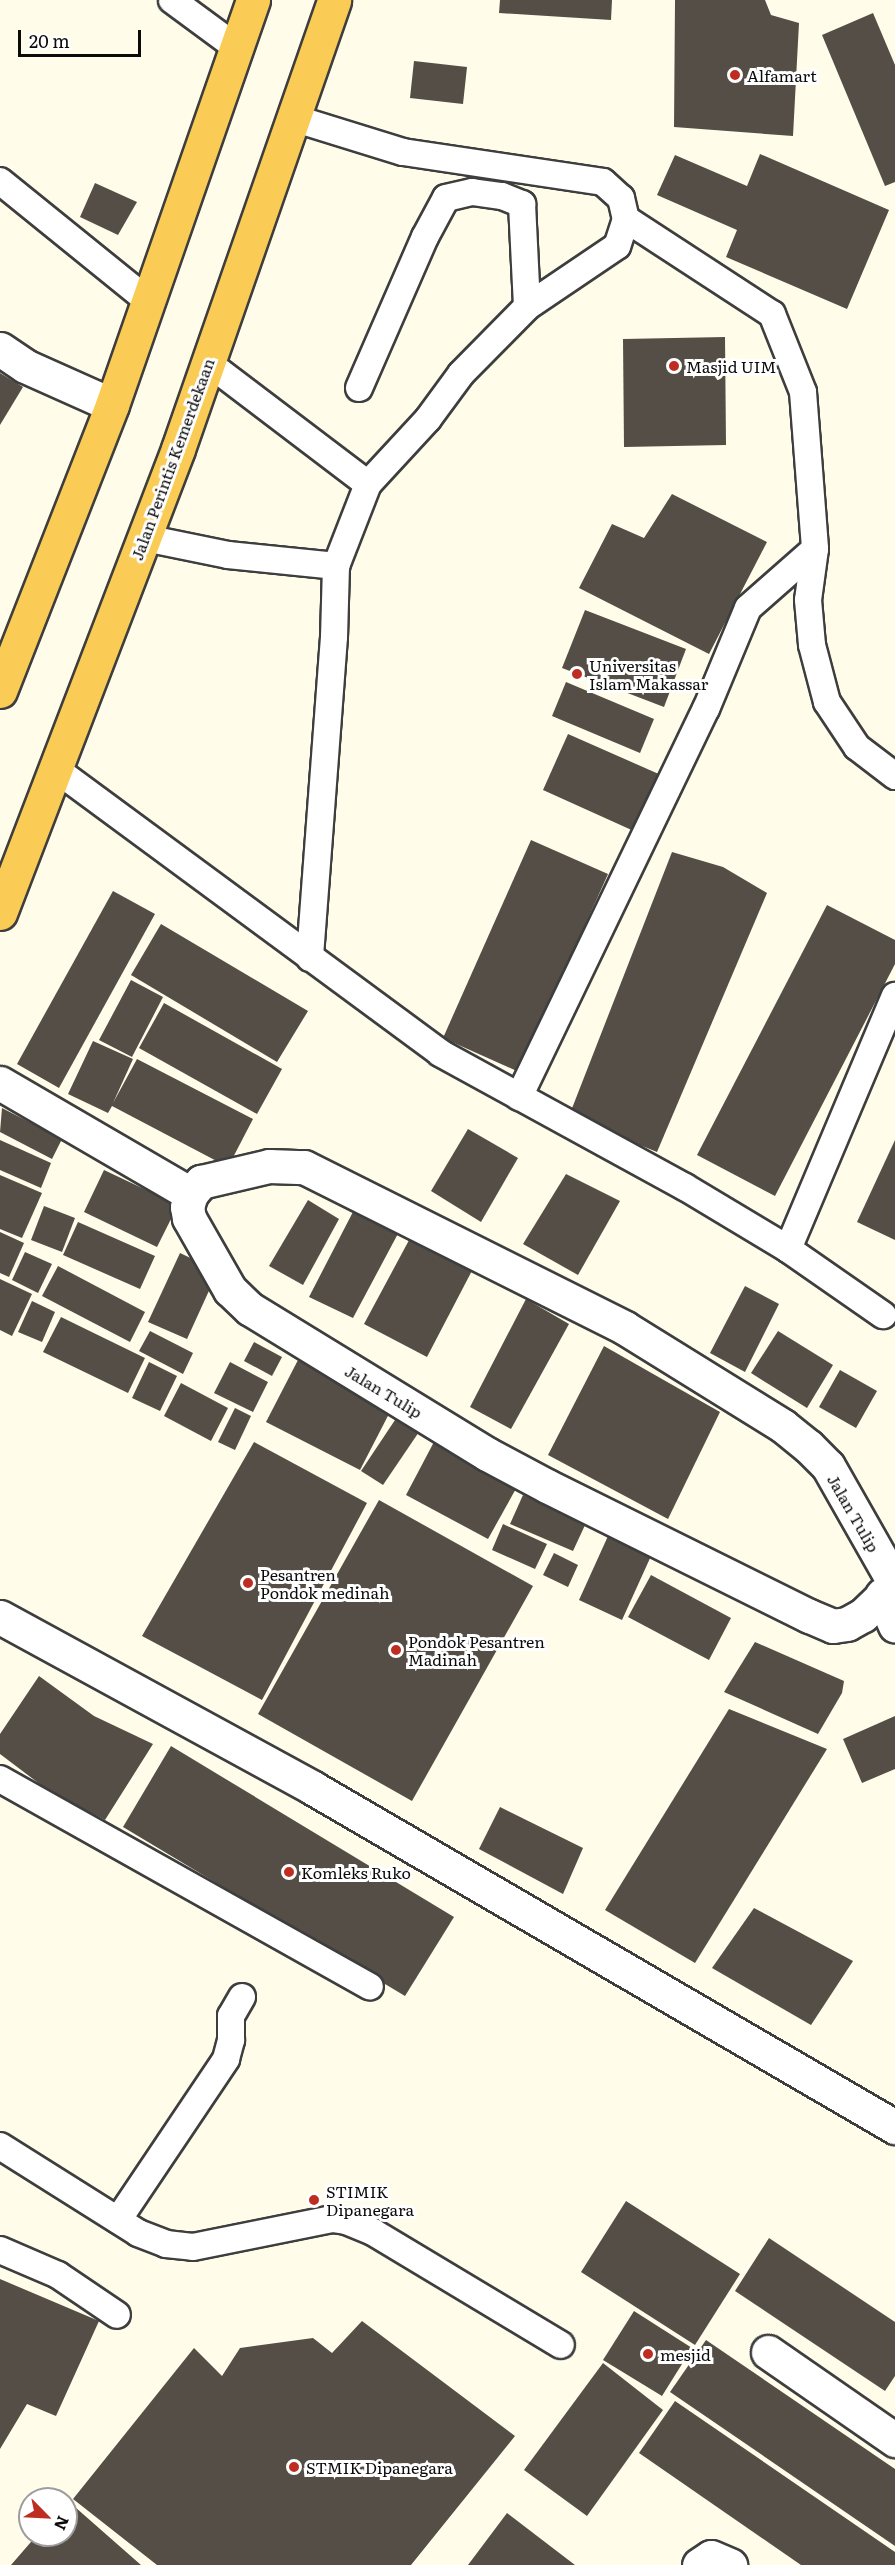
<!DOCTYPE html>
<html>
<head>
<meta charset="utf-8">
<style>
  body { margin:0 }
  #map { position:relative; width:895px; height:2565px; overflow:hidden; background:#fffdea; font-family:Literata,serif }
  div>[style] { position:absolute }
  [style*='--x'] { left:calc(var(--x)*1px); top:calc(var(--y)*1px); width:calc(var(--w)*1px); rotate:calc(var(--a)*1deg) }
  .building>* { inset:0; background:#544e47 }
  .roads { filter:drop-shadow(2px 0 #3e3e3e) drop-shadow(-2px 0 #3e3e3e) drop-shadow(0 2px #3e3e3e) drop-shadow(0 -2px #3e3e3e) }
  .service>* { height:26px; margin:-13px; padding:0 13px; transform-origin:13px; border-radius:13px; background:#fff }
  .minor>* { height:33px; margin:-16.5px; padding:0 16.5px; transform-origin:16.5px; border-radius:16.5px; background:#fff }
  .trunk>* { height:33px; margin:-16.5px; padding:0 16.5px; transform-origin:16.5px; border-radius:16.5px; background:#facc56 }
  .dots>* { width:16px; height:16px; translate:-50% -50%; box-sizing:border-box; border:3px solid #fff; border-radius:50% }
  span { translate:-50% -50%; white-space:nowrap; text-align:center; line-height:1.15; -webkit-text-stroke:6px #fff; paint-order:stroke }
  .poi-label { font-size:16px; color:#0b0b0b }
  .left { translate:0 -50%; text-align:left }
  .street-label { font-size:16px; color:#0b0b0b }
  .north { position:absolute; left:18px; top:2487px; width:60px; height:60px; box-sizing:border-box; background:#fff; border:2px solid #9d9d9d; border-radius:50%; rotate:114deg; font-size:16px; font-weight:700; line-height:24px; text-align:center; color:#0b0b0b }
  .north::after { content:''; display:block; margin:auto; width:21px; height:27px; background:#bd2d21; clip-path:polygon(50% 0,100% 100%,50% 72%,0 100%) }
  .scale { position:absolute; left:18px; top:30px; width:123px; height:27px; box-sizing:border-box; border:3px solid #0b0b0b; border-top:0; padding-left:8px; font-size:18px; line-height:21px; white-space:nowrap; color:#0b0b0b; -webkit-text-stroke:4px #fff; paint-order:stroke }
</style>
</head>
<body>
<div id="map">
  <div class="building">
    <div style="clip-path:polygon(500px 0,612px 0,611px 20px,499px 13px)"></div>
    <div style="clip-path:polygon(675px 0,765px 0,771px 15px,799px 23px,793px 136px,674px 127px)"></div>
    <div style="clip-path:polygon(873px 13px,895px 65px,895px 182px,885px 186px,822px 35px)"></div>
    <div style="clip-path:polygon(414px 61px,467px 67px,463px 104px,410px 98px)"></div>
    <div style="clip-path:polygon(760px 154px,889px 210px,847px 309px,726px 257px,737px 230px,657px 195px,675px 155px,747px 186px)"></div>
    <div style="clip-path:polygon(95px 183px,137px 202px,118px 235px,80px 217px)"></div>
    <div style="clip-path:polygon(725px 337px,726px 445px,624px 447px,623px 339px)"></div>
    <div style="clip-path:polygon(0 373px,23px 387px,0 425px)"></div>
    <div style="clip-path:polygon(672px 494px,767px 542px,709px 654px,579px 588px,612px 524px,644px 538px)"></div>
    <div style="clip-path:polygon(585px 610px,686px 649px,664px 707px,562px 668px)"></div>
    <div style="clip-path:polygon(566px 682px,654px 719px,640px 753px,552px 716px)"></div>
    <div style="clip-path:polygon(568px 734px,661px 775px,636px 832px,543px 790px)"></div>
    <div style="clip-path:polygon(531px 840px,608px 874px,519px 1072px,443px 1038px)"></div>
    <div style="clip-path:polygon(672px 852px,723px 867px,767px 893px,657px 1152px,569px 1116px)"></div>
    <div style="clip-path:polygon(113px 891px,155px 914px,59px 1088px,17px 1064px)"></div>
    <div style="clip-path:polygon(827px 905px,895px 940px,895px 964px,775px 1196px,697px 1155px)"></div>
    <div style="clip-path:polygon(161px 924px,308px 1011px,277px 1062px,131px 975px)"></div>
    <div style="clip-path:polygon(131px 980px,163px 997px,132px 1057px,99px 1040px)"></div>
    <div style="clip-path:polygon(164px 1003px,282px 1069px,257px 1114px,139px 1048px)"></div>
    <div style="clip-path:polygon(93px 1041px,133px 1059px,113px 1103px,137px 1059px,253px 1119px,228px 1167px,112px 1106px,108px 1113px,68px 1094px)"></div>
    <div style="clip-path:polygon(2px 1108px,62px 1139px,52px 1159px,0 1132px)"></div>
    <div style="clip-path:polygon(468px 1129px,518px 1158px,481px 1222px,431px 1191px)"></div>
    <div style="clip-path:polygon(0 1140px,51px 1163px,41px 1188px,0 1170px)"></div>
    <div style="clip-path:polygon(895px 1140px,895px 1240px,857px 1222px)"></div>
    <div style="clip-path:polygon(104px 1170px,178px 1205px,157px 1247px,84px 1212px)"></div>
    <div style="clip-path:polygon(566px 1174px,620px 1201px,578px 1275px,523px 1244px)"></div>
    <div style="clip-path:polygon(0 1175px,42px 1193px,22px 1238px,0 1229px)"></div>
    <div style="clip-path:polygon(308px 1200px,339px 1219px,303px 1285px,269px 1266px)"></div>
    <div style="clip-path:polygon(44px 1206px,75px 1218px,62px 1252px,31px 1240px)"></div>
    <div style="clip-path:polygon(355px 1208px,401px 1228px,353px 1318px,309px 1297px)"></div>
    <div style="clip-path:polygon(78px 1222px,155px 1256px,140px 1289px,63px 1255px)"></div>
    <div style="clip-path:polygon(415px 1229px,476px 1263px,427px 1357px,364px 1324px)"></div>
    <div style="clip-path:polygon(0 1232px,24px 1243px,9px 1277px,0 1273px)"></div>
    <div style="clip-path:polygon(25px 1252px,52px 1264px,38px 1293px,12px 1280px)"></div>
    <div style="clip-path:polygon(180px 1253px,218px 1271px,187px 1339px,148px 1322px)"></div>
    <div style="clip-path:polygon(58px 1266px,145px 1312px,130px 1342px,42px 1296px)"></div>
    <div style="clip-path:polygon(0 1279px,32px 1294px,12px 1336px,0 1330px)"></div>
    <div style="clip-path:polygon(745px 1286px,779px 1304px,745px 1372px,710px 1353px)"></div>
    <div style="clip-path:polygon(526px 1299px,569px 1324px,511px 1429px,470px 1407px)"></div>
    <div style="clip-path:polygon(32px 1301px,55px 1312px,42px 1342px,18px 1332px)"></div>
    <div style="clip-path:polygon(61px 1317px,145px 1358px,128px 1393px,43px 1352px)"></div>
    <div style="clip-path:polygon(150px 1331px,193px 1353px,183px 1374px,139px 1351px)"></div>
    <div style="clip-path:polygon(778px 1331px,833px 1365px,807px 1408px,751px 1373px)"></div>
    <div style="clip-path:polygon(254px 1342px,282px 1357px,272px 1376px,244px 1361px)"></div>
    <div style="clip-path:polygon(604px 1346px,720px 1412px,668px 1519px,548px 1455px)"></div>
    <div style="clip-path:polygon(298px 1360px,392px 1408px,360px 1470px,266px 1422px)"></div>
    <div style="clip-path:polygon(149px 1362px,177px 1376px,160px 1411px,132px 1398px)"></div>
    <div style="clip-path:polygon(230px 1362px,268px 1382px,253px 1412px,214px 1393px)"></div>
    <div style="clip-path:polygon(840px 1370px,877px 1391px,856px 1428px,819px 1407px)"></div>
    <div style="clip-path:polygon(181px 1383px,228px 1408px,211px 1441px,164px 1416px)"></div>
    <div style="clip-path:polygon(235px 1408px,251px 1416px,235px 1450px,218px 1442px)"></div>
    <div style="clip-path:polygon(401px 1411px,423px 1426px,383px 1485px,361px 1471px)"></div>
    <div style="clip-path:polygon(435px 1440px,518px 1485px,488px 1539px,406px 1495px)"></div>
    <div style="clip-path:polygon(254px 1442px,367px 1503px,262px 1700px,142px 1636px)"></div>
    <div style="clip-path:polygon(523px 1495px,586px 1523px,573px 1551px,510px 1524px)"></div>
    <div style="clip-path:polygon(379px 1500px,533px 1586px,412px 1801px,258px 1714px)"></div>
    <div style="clip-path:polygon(503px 1524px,547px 1544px,535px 1569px,492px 1550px)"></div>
    <div style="clip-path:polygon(608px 1536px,651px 1556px,622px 1620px,579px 1600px)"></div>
    <div style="clip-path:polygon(554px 1553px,578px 1565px,568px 1587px,543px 1575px)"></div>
    <div style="clip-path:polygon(651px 1575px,731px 1618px,709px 1660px,628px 1617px)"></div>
    <div style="clip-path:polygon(755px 1642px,844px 1681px,842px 1693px,818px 1734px,724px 1692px)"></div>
    <div style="clip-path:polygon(39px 1676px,94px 1716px,153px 1744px,105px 1820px,49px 1791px,0 1754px,0 1734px)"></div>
    <div style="clip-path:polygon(729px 1709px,827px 1749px,695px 1963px,605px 1910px)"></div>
    <div style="clip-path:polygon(895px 1716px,895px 1769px,862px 1783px,843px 1739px)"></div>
    <div style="clip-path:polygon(171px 1746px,454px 1917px,405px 1996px,123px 1827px)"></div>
    <div style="clip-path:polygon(500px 1807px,583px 1848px,563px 1894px,479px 1849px)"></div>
    <div style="clip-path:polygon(754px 1908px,853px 1961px,811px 2025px,712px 1968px)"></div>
    <div style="clip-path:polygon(626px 2201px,740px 2274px,695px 2345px,581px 2272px)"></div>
    <div style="clip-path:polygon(769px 2238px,895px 2322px,895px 2376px,885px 2391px,735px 2291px)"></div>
    <div style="clip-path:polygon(0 2279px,99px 2321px,56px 2416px,27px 2404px,0 2449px)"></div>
    <div style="clip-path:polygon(634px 2311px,692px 2348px,662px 2396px,603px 2360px)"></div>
    <div style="clip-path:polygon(362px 2321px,515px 2436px,411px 2565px,157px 2565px,73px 2499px,194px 2348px,222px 2376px,240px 2348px,313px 2338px,332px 2353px)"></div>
    <div style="clip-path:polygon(706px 2340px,895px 2469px,895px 2546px,670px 2392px)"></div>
    <div style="clip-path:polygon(603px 2363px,663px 2410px,587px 2516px,524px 2470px)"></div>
    <div style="clip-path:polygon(675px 2401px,895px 2552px,895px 2565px,801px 2565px,639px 2453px)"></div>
    <div style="clip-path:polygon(67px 2500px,141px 2565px,11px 2565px,37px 2535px,66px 2535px)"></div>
    <div style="clip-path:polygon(507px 2513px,575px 2565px,468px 2565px)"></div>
  </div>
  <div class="roads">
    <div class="service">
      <div style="--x:172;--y:0;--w:81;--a:36.4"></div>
      <div style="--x:293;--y:118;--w:115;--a:17.2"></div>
      <div style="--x:403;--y:152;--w:202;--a:8.5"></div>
      <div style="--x:603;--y:182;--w:24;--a:42"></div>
      <div style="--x:621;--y:198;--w:22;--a:77"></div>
      <div style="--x:626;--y:219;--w:28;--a:108"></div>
      <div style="--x:617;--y:246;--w:109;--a:145.9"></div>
      <div style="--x:527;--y:307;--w:94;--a:134.6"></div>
      <div style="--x:461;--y:374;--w:56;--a:126.3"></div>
      <div style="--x:428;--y:419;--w:88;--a:132.7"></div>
      <div style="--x:0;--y:181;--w:191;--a:39"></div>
      <div style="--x:626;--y:219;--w:174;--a:33.1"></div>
      <div style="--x:772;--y:314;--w:84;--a:68.3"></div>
      <div style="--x:803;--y:392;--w:157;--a:85.6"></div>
      <div style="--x:815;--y:549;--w:51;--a:97.8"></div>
      <div style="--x:808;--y:600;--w:45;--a:84.9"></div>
      <div style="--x:812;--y:645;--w:59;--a:75.3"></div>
      <div style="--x:827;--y:702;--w:54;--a:56.3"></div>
      <div style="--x:857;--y:747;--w:48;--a:37.3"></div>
      <div style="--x:207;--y:362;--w:202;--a:37.2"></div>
      <div style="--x:368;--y:484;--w:88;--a:111.3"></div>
      <div style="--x:359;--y:388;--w:165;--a:-66.4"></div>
      <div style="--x:425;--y:237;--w:44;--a:-61.7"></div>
      <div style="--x:446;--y:198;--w:27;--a:-13"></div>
      <div style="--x:472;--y:192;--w:30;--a:8"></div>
      <div style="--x:502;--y:196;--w:22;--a:22"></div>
      <div style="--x:522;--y:204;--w:103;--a:87.2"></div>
      <div style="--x:145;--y:538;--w:85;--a:11.6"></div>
      <div style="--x:228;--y:555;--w:109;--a:5.8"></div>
      <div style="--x:336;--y:566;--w:71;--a:91.6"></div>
      <div style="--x:334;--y:637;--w:322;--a:94.3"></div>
      <div style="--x:54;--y:768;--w:480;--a:36.4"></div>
      <div style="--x:440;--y:1053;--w:279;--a:28.7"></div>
      <div style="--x:685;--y:1187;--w:120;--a:31"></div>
      <div style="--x:788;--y:1249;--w:116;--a:34.8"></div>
      <div style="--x:519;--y:1097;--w:431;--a:-64.3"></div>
      <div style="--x:706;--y:709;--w:109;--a:-67.4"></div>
      <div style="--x:748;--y:608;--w:89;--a:-41.4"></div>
      <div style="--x:788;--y:1249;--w:275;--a:-67.1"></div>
      <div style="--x:0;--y:1779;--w:424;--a:29.3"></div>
      <div style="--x:0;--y:2146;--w:163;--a:32.2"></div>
      <div style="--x:138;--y:2233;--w:30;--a:21"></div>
      <div style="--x:166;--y:2244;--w:27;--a:6"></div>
      <div style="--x:193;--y:2247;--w:142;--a:-11.4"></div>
      <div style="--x:332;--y:2219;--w:14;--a:8"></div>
      <div style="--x:346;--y:2221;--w:29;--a:22"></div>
      <div style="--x:373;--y:2232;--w:219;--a:31"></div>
      <div style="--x:118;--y:2220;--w:194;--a:-56.1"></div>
      <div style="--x:226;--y:2059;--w:20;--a:-75"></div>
      <div style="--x:231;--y:2040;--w:24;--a:-90"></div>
      <div style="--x:231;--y:2016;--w:22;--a:-60"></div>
      <div style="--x:0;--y:2250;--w:63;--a:23.3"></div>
      <div style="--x:58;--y:2275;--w:71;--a:34.1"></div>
    </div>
    <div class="minor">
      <div style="--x:0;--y:349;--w:30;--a:34"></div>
      <div style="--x:25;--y:366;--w:95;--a:24.1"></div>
      <div style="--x:0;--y:1083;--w:221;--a:30.2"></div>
      <div style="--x:269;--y:1166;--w:35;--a:2"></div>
      <div style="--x:304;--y:1167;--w:359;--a:26.6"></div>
      <div style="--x:625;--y:1328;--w:186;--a:31.8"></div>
      <div style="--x:783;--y:1426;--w:32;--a:39"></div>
      <div style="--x:808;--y:1446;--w:28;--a:45"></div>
      <div style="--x:828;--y:1466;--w:136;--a:60.4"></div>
      <div style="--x:895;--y:1584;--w:45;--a:135.9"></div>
      <div style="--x:863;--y:1615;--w:18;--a:151"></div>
      <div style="--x:847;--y:1624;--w:14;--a:172"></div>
      <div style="--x:833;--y:1626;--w:26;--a:-157"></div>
      <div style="--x:809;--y:1616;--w:292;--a:-153.6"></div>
      <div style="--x:547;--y:1486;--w:68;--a:-151.9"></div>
      <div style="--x:487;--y:1454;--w:278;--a:-148.5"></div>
      <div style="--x:250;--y:1309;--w:28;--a:-136"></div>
      <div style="--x:230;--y:1290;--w:83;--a:-119.7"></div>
      <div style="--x:189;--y:1218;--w:11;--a:-100"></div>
      <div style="--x:187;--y:1207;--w:14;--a:-73"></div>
      <div style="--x:191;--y:1194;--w:16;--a:-50"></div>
      <div style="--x:201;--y:1182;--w:70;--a:-13.2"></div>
      <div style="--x:882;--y:1595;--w:33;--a:67"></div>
      <div style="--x:0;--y:1617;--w:357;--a:28.6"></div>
      <div style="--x:313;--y:1788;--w:674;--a:30.22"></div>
      <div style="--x:768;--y:2352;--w:155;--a:34.7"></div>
      <div style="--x:699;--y:2565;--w:14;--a:-34"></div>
      <div style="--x:711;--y:2557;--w:21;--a:23"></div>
    </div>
    <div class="trunk">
      <div style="--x:0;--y:691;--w:307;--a:-68.6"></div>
      <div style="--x:112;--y:405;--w:429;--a:-70.8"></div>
      <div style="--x:0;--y:913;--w:497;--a:-69"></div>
      <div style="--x:178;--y:449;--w:475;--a:-70.8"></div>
    </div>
  </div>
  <div class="dots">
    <div style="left:735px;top:75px;background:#bd2d21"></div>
    <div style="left:674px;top:366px;background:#bd2d21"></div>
    <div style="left:577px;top:674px;background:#bd2d21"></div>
    <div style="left:248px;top:1583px;background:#bd2d21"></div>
    <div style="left:396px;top:1650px;background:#bd2d21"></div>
    <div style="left:289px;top:1872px;background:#bd2d21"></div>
    <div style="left:314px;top:2200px;background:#bd2d21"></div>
    <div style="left:648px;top:2354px;background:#bd2d21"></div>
    <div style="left:294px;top:2467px;background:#bd2d21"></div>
  </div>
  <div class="poi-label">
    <span class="left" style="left:747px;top:75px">Alfamart</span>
    <span class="left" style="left:686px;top:366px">Masjid UIM</span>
    <span class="left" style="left:589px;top:674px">Universitas<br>Islam Makassar</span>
    <span class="left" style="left:260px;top:1583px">Pesantren<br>Pondok medinah</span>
    <span class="left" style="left:408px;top:1650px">Pondok Pesantren<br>Madinah</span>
    <span class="left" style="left:301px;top:1872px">Komleks Ruko</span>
    <span class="left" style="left:326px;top:2200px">STIMIK<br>Dipanegara</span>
    <span class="left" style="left:660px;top:2354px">mesjid</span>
    <span class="left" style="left:306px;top:2467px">STMIK Dipanegara</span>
  </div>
  <div class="street-label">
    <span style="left:172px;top:459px;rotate:-70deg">Jalan Perintis Kemerdekaan</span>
    <span style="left:384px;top:1391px;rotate:31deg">Jalan Tulip</span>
    <span style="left:854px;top:1513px;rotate:60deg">Jalan Tulip</span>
  </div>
  <div class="north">N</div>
  <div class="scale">20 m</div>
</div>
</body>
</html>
